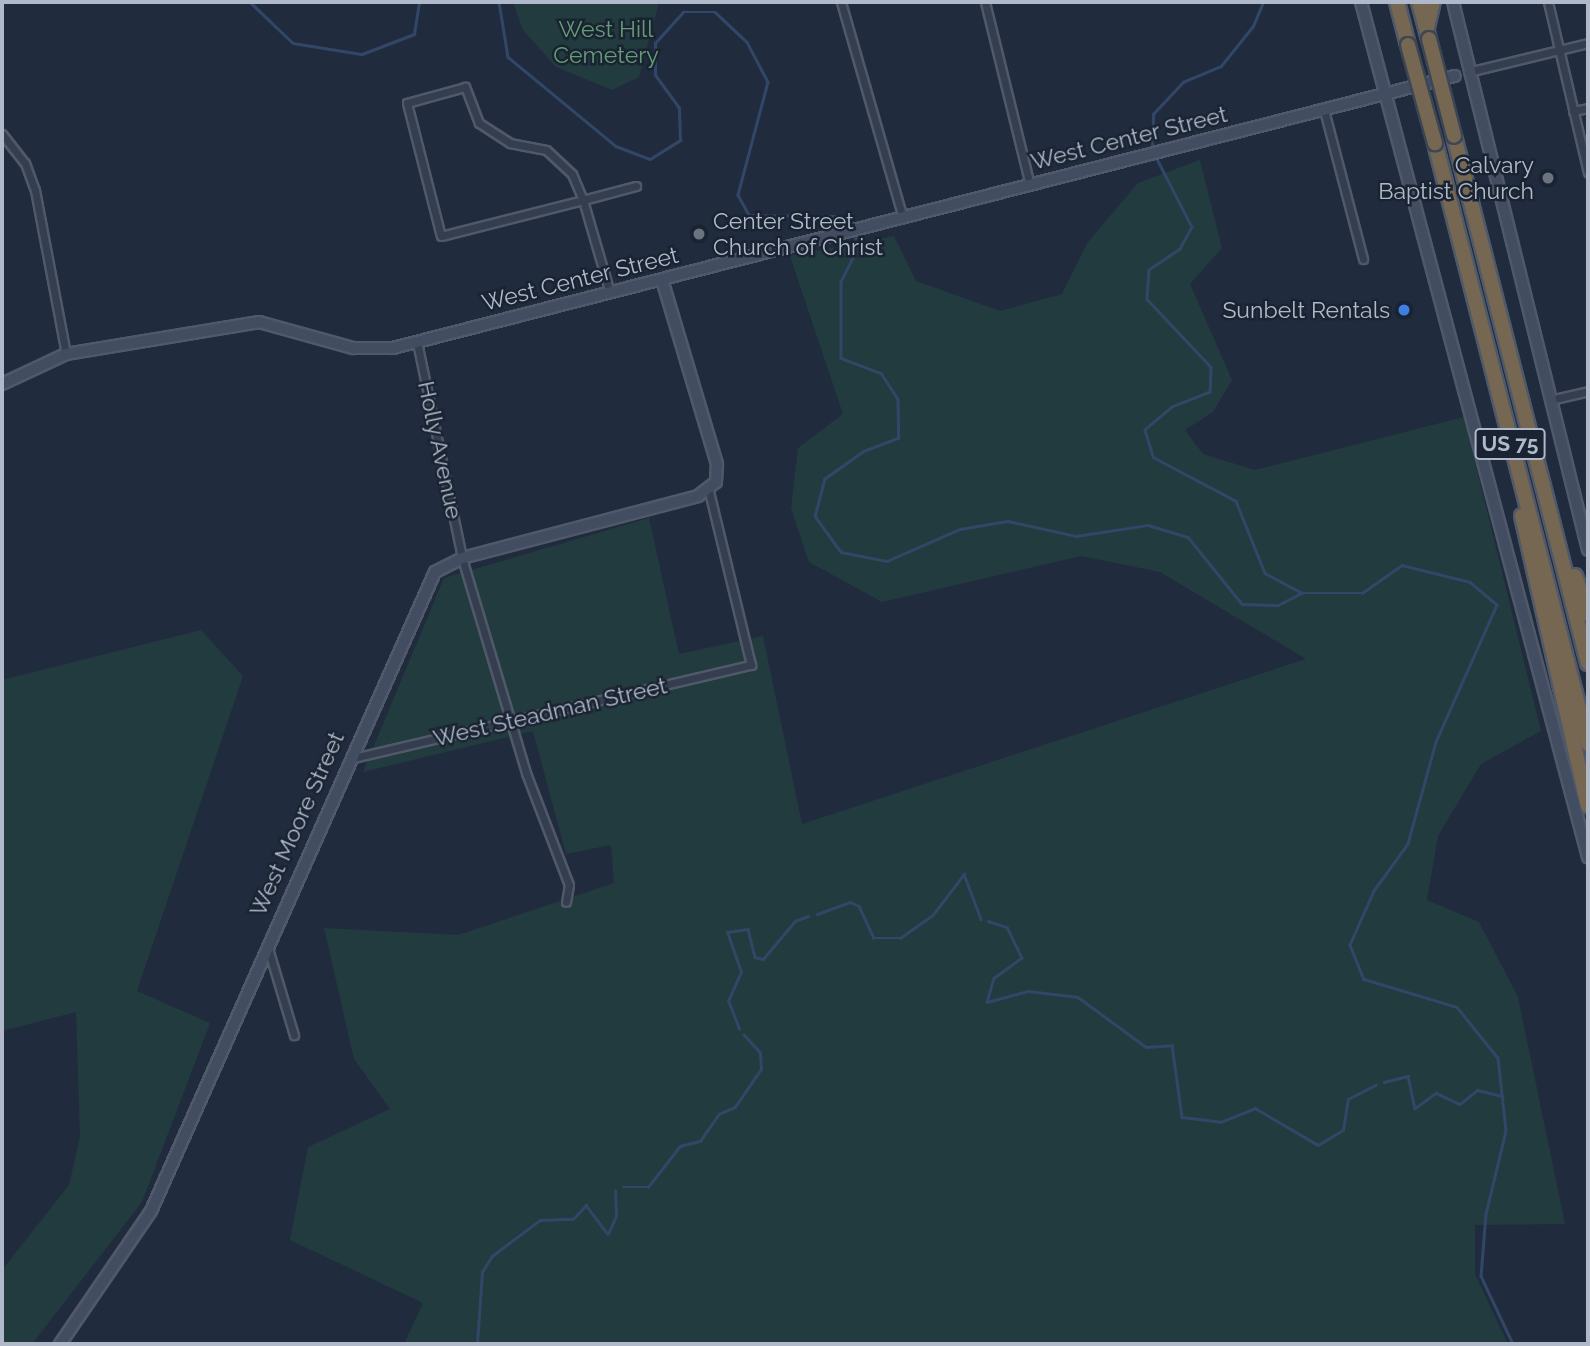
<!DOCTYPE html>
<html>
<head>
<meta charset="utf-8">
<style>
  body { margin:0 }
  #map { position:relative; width:1590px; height:1346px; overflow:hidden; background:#202c3e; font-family:Raleway,sans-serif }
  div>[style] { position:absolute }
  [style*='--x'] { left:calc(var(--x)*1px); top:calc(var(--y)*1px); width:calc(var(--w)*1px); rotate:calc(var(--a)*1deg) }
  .green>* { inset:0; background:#223b3f }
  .stream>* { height:2.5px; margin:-1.25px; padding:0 1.25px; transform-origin:1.25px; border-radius:1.25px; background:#324767 }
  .roads { filter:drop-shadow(2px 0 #505969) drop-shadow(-2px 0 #505969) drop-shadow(0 2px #505969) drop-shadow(0 -2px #505969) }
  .street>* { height:7px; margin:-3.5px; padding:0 3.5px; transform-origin:3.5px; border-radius:3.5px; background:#343e4e }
  .secondary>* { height:10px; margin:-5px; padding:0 5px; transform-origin:5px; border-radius:5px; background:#424d61 }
  .highway>* { height:14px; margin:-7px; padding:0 7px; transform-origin:7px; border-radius:7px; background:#756751 }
  .bridges { filter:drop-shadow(2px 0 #3d4656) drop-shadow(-2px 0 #3d4656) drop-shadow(0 2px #3d4656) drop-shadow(0 -2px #3d4656) }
  .highway-bridge>* { height:14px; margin:-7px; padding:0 7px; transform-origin:7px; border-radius:7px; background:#756751 }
  .dots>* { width:19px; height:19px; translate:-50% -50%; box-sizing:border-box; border:4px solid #1a2332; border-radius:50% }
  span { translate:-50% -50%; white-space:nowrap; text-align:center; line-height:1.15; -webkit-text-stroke:5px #1a2332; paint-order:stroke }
  .shield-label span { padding:2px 5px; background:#1a2332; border:2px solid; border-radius:5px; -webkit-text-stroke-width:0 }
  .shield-label { font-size:21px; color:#b0b9c9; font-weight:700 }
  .park-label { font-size:23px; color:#649d73 }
  .street-label { font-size:23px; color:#b0b9c9 }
  .poi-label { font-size:23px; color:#b0b9c9 }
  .right { translate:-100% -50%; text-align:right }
  .left { translate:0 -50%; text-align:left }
  .frame { position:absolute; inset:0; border:4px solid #b0b9c9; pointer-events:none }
</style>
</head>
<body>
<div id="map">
  <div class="green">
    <div style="clip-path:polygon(513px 2px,659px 2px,639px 77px,612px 90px,556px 67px,523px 30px)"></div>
    <div style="clip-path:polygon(1200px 160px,1222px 248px,1190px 284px,1232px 380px,1213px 412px,1185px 430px,1203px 454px,1255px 470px,1464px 417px,1541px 731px,1481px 764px,1438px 836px,1427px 900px,1479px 922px,1518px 997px,1565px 1224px,1475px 1225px,1475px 1274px,1508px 1344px,404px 1344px,423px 1303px,290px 1240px,308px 1147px,390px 1109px,354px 1059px,324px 928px,458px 935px,614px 883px,611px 845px,566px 854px,533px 731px,363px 772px,444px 578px,649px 518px,679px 654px,763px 636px,802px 824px,1306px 659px,1160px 572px,1081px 556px,882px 602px,809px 562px,791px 508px,798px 448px,843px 414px,790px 256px,894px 236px,916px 281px,1000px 311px,1062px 294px,1088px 242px,1138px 183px)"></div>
    <div style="clip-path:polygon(201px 630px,243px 676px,137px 991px,210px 1023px,142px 1202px,32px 1344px,2px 1344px,2px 1270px,69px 1185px,80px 1136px,76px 1012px,2px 1031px,2px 680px)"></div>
  </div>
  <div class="stream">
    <div style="--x:250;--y:2;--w:59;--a:43.6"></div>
    <div style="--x:293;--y:43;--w:70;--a:9.1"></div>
    <div style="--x:362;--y:54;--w:56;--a:-21"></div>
    <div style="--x:414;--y:34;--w:32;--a:-81"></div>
    <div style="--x:499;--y:2;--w:56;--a:80.7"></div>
    <div style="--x:508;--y:57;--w:140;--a:39.5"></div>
    <div style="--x:616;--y:146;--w:36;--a:21"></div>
    <div style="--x:650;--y:159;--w:36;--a:-32"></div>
    <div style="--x:680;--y:140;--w:32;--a:-92"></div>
    <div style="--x:679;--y:108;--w:41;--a:-126"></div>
    <div style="--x:655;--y:75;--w:32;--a:-90"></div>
    <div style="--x:655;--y:43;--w:42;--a:-47.9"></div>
    <div style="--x:683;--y:12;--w:32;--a:0"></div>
    <div style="--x:715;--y:12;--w:44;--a:43.2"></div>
    <div style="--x:747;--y:42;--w:45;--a:62.3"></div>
    <div style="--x:768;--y:82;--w:117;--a:104.9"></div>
    <div style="--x:738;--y:195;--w:23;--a:61"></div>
    <div style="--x:749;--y:215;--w:92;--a:0.6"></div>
    <div style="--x:841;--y:216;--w:17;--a:36"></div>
    <div style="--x:1152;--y:149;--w:35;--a:-88"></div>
    <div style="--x:1153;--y:114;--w:44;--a:-46.8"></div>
    <div style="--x:1183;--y:82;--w:41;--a:-22.8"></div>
    <div style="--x:1221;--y:66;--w:51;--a:-51.3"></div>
    <div style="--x:1253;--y:26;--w:26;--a:-67"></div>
    <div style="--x:1155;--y:155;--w:81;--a:62.8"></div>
    <div style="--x:1192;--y:227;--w:25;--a:119"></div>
    <div style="--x:1180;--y:249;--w:37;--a:146"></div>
    <div style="--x:1149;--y:270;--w:29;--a:94"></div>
    <div style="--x:1147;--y:299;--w:93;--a:46.7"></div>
    <div style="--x:1211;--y:367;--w:25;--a:92"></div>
    <div style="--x:1210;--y:392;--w:41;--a:158.5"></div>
    <div style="--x:1172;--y:407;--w:35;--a:140"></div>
    <div style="--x:1145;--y:430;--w:28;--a:73"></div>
    <div style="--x:1153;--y:457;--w:94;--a:27.9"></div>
    <div style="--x:1236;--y:501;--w:78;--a:68.1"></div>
    <div style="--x:1265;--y:573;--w:42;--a:28.4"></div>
    <div style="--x:1302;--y:593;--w:60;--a:0"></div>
    <div style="--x:1362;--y:593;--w:49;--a:-35"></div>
    <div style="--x:1402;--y:565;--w:70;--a:14"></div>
    <div style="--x:1470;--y:582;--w:35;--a:40"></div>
    <div style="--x:1497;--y:605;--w:150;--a:114"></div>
    <div style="--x:1436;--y:742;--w:106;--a:105.4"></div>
    <div style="--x:1408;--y:844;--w:58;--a:125.9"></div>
    <div style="--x:1374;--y:891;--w:59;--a:114"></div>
    <div style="--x:1350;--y:945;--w:37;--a:68"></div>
    <div style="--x:1364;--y:979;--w:97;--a:16.8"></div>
    <div style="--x:1457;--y:1007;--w:65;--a:51.2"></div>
    <div style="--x:1498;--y:1058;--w:73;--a:83.7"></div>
    <div style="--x:1506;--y:1131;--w:85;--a:103.5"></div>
    <div style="--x:1486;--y:1214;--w:62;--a:94.6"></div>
    <div style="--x:1481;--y:1276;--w:75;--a:64.8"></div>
    <div style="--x:856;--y:233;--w:21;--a:93"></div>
    <div style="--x:855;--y:254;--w:30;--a:117"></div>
    <div style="--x:841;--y:281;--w:77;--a:90"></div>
    <div style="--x:841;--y:358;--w:43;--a:20.6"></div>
    <div style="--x:881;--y:373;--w:31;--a:57"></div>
    <div style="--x:898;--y:399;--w:39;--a:89"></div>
    <div style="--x:899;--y:438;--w:39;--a:159"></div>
    <div style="--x:863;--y:452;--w:47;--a:144.6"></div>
    <div style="--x:825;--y:479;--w:38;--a:105"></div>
    <div style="--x:815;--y:516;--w:44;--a:54.2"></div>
    <div style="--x:841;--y:552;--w:47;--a:11.1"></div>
    <div style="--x:887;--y:561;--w:80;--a:-23.7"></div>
    <div style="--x:960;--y:529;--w:49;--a:-9.5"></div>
    <div style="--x:1008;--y:521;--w:70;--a:12.4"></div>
    <div style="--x:1076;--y:536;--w:73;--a:-8.7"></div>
    <div style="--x:1148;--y:525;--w:42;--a:16.7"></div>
    <div style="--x:1188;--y:537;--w:86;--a:51.1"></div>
    <div style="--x:1242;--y:604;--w:36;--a:2"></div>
    <div style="--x:1278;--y:605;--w:27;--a:-27"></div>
    <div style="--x:817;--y:914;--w:35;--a:-20"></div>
    <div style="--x:850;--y:902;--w:10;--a:24"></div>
    <div style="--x:859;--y:906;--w:35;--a:65"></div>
    <div style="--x:874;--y:938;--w:26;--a:0"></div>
    <div style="--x:900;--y:938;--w:39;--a:-35"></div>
    <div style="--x:932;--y:916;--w:53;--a:-52.7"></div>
    <div style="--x:964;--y:874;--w:48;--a:69.3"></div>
    <div style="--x:988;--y:921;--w:20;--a:18"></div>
    <div style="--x:1007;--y:927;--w:34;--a:64"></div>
    <div style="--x:1022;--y:958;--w:34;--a:144"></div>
    <div style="--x:994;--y:978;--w:25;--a:106"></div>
    <div style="--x:987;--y:1002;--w:42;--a:-15"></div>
    <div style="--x:1028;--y:991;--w:50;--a:6.8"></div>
    <div style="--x:1078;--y:997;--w:84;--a:36.3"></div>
    <div style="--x:1146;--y:1047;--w:26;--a:-4"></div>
    <div style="--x:1172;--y:1045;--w:73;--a:82.1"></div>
    <div style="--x:1182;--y:1117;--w:39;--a:7"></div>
    <div style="--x:1221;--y:1122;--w:37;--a:-22"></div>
    <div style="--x:1255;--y:1108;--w:73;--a:30.4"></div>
    <div style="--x:1318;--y:1145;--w:29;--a:-31"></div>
    <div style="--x:1343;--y:1130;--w:31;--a:-81"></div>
    <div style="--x:1348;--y:1099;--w:31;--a:-27"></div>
    <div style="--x:739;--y:1029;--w:30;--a:-111"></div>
    <div style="--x:728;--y:1001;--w:32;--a:-66"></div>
    <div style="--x:741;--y:972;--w:42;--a:-109.3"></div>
    <div style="--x:727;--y:932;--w:21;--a:-8"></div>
    <div style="--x:748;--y:929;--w:29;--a:76"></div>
    <div style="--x:755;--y:957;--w:8;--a:14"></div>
    <div style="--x:763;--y:959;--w:50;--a:-49.9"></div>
    <div style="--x:795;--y:921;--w:14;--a:-21"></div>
    <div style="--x:1384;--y:1082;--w:25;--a:-14"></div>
    <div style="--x:1408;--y:1076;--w:33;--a:78"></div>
    <div style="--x:1415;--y:1108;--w:26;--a:-36"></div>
    <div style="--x:1436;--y:1093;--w:26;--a:25"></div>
    <div style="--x:1460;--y:1104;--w:22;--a:-39"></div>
    <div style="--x:1477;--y:1090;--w:26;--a:13"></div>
    <div style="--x:623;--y:1187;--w:25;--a:0"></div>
    <div style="--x:648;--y:1187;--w:52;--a:-52"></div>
    <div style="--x:680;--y:1146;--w:21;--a:-14"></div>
    <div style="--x:700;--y:1141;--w:33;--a:-55"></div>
    <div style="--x:719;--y:1114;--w:17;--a:-24"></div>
    <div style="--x:735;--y:1107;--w:46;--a:-55.6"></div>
    <div style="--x:761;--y:1069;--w:16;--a:-94"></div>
    <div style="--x:760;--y:1053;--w:24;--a:-132"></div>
    <div style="--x:477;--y:1344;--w:72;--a:-86"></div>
    <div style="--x:482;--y:1272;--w:19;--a:-58"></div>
    <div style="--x:492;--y:1256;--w:60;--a:-36.9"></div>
    <div style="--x:540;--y:1220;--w:33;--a:-2"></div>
    <div style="--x:573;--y:1219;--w:19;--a:-47"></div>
    <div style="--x:586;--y:1205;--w:36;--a:53"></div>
    <div style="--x:608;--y:1234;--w:20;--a:-66"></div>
    <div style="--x:616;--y:1216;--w:25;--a:-92"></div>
  </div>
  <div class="roads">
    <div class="street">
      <div style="--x:841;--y:2;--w:225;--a:74"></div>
      <div style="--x:985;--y:2;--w:188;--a:76.2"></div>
      <div style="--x:1548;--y:2;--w:175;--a:76.8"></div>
      <div style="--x:1468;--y:72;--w:123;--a:-13.6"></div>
      <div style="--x:1324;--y:110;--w:154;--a:75.3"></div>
      <div style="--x:1573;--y:111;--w:15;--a:-11"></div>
      <div style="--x:2;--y:134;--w:37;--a:52"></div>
      <div style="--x:25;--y:163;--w:29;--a:70"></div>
      <div style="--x:35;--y:190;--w:167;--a:79.3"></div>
      <div style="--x:610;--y:293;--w:97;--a:-106.2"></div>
      <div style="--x:583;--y:200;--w:28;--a:-113"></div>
      <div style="--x:572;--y:174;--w:35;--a:-137"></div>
      <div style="--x:546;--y:150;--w:37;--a:-169"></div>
      <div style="--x:510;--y:143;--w:37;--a:-147"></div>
      <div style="--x:479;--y:123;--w:39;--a:-111"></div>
      <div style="--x:465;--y:87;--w:60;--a:164.6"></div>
      <div style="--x:407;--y:103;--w:137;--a:75.7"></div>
      <div style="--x:441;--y:236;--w:146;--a:-14.2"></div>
      <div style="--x:583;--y:200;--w:55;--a:-14.8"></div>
      <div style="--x:417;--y:342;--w:221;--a:78.2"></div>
      <div style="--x:462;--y:558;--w:224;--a:73.4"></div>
      <div style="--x:526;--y:773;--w:120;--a:69"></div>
      <div style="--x:569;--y:885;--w:17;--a:100"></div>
      <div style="--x:1550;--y:400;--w:39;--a:-13"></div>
      <div style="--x:353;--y:758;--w:409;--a:-13.2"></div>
      <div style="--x:751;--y:665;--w:178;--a:-103.6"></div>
      <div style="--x:268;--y:948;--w:91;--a:73.4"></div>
    </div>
    <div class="secondary">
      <div style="--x:1361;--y:2;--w:885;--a:75.13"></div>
      <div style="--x:1453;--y:2;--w:564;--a:76.16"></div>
      <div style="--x:2;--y:384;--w:71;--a:-25.1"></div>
      <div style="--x:66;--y:354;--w:196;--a:-9.4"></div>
      <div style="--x:259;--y:322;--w:98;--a:15.5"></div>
      <div style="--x:353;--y:348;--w:40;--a:0"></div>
      <div style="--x:393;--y:348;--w:1096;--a:-14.37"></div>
      <div style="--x:60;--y:1344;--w:161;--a:-55.6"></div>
      <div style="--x:151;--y:1211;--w:699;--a:-66.04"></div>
      <div style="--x:435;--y:572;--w:30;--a:-27"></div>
      <div style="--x:462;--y:558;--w:244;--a:-14.7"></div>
      <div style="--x:698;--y:496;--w:23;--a:-38"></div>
      <div style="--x:716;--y:482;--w:18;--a:-87"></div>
      <div style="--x:717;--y:464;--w:192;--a:-106.6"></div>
    </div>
    <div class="highway">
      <div style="--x:1397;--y:2;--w:44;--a:75.7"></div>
      <div style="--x:1419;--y:2;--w:38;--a:75"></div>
      <div style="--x:1427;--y:27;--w:26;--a:-77"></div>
      <div style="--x:1454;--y:136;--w:544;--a:75.73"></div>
      <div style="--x:1435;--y:143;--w:620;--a:75.72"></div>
      <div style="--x:1522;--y:516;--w:297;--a:77.2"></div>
      <div style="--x:1575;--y:576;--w:40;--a:71.1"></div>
    </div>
  </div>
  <div class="bridges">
    <div class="highway-bridge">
      <div style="--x:1429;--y:39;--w:100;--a:75.5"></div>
      <div style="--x:1408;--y:45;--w:102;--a:74.6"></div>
    </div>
  </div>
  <div class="dots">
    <div style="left:1548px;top:178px;background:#6b7280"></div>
    <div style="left:699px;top:234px;background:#6b7280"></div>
    <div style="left:1404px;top:310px;background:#3f7fe0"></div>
  </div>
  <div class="shield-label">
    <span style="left:1510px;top:444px">US 75</span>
  </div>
  <div class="park-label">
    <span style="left:606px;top:42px">West Hill<br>Cemetery</span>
  </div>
  <div class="street-label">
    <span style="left:1129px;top:138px;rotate:-14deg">West Center Street</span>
    <span style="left:580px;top:279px;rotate:-14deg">West Center Street</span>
    <span style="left:440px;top:450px;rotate:78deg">Holly Avenue</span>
    <span style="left:550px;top:712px;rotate:-13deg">West Steadman Street</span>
    <span style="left:297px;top:824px;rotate:-66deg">West Moore Street</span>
  </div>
  <div class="poi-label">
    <span class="right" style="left:1534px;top:178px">Calvary<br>Baptist Church</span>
    <span class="left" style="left:713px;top:234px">Center Street<br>Church of Christ</span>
    <span class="right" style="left:1390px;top:310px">Sunbelt Rentals</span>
  </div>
  <div class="frame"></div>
</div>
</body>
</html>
